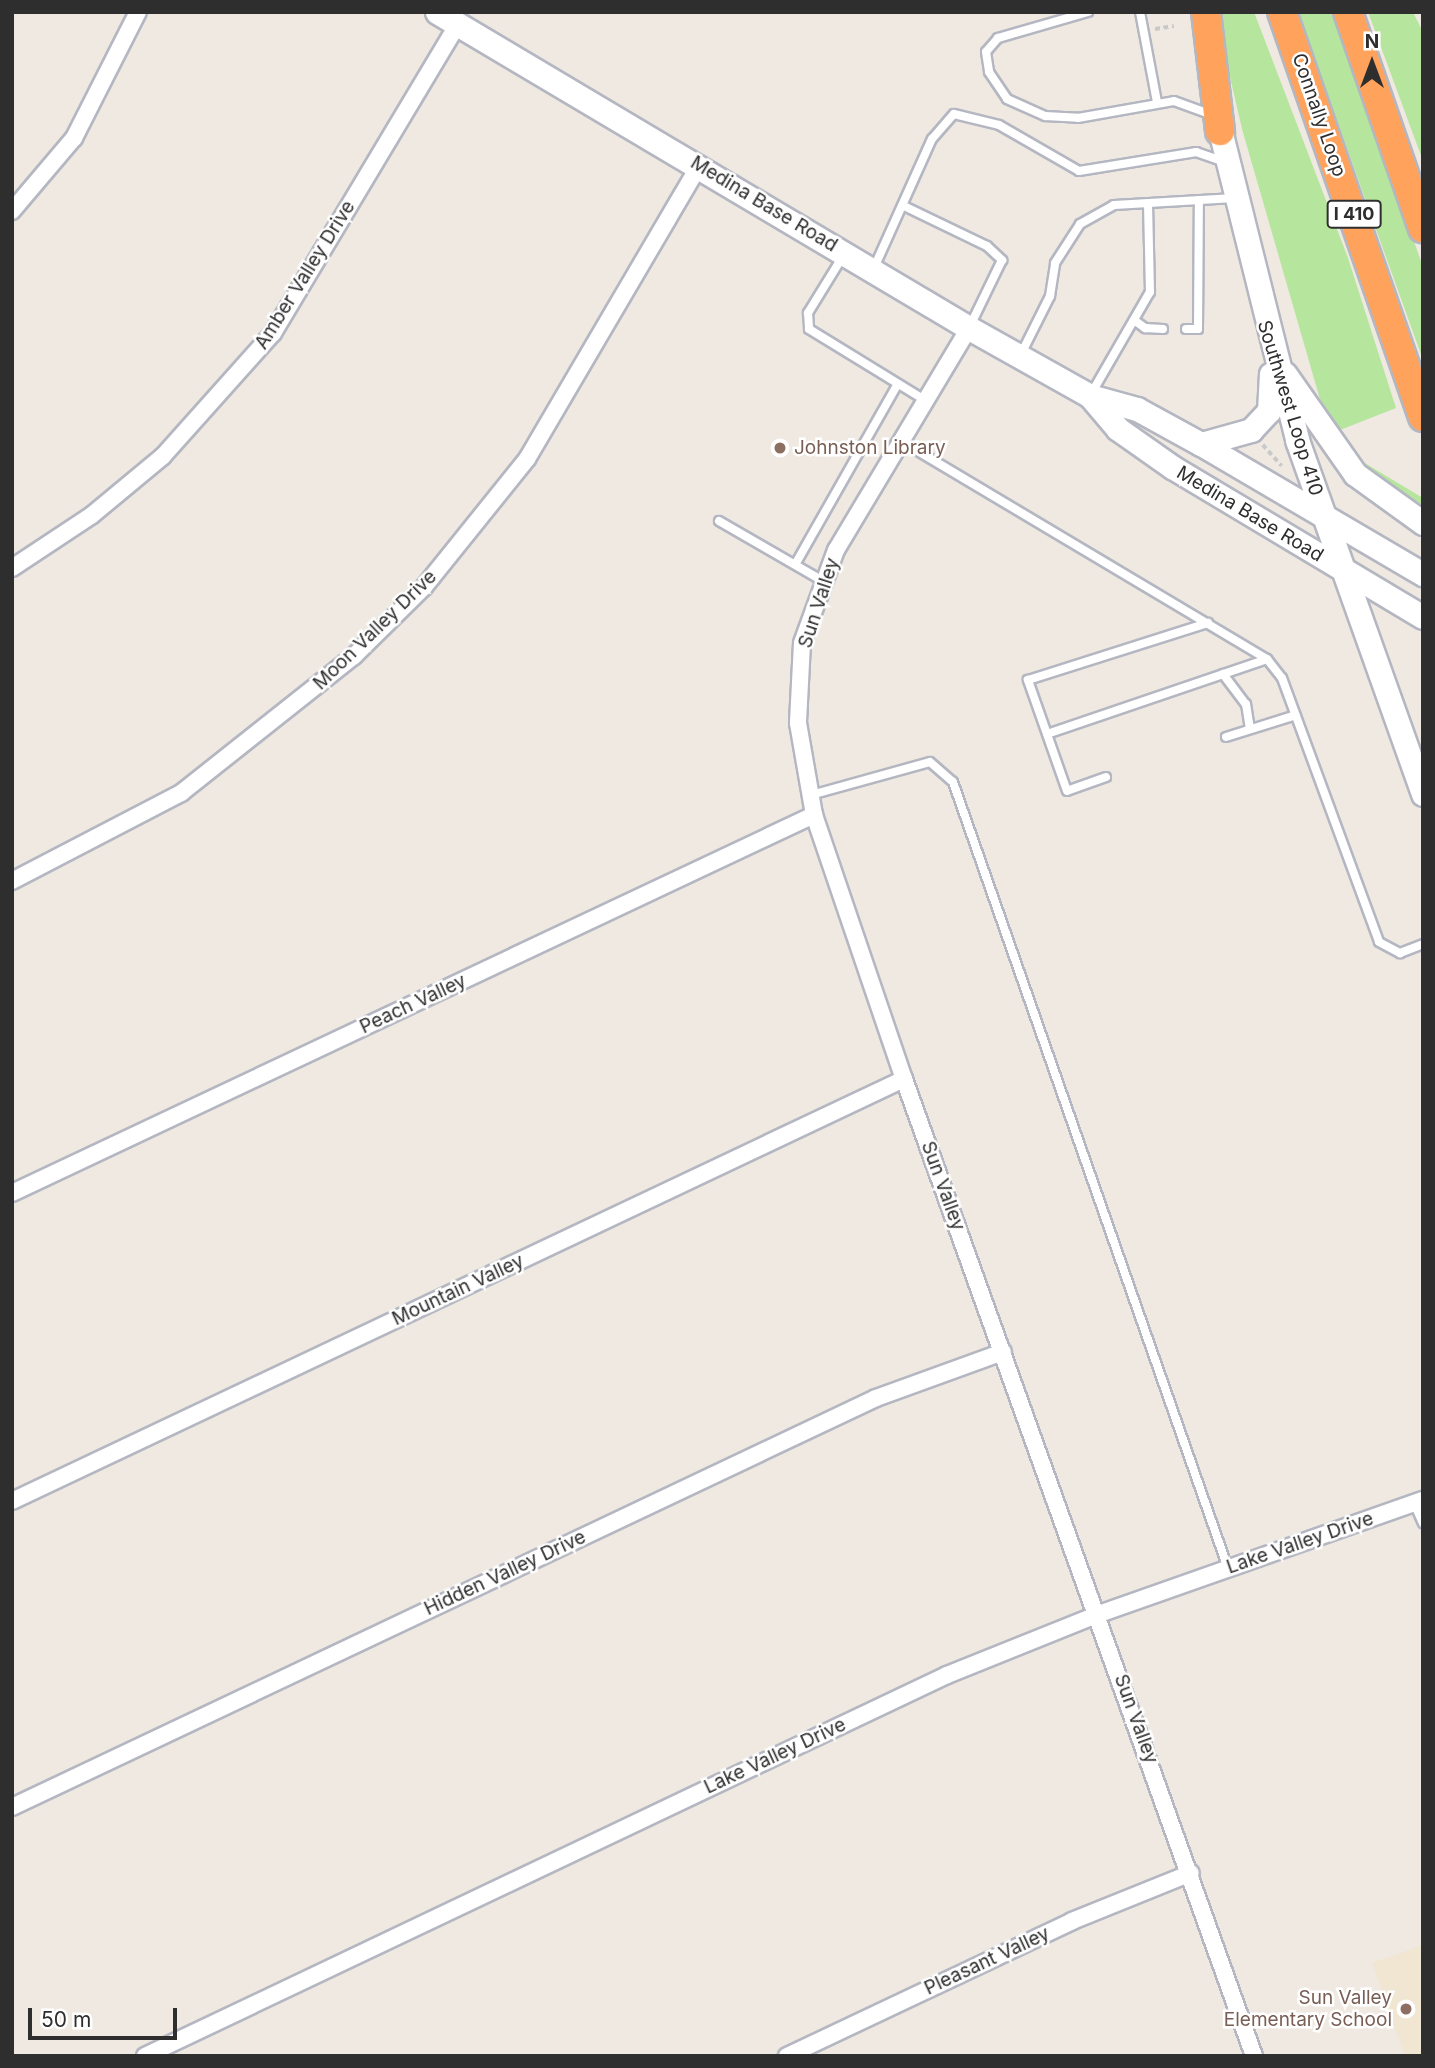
<!DOCTYPE html>
<html>
<head>
<meta charset="utf-8">
<style>
  body { margin:0 }
  #map { position:relative; width:1435px; height:2068px; overflow:hidden; background:#efe9e1; font-family:Inter,sans-serif }
  div>[style] { position:absolute }
  [style*='--x'] { left:calc(var(--x)*1px); top:calc(var(--y)*1px); width:calc(var(--w)*1px); rotate:calc(var(--a)*1deg) }
  .education>* { inset:0; background:#f0e6d1 }
  .green>* { inset:0; background:#b6e59e }
  .path>* { height:3.5px; margin-top:-1.75px; transform-origin:0; background:repeating-linear-gradient(90deg,#c9c9c9 0 5px,transparent 0 8.5px) }
  .roads { filter:drop-shadow(2px 0 #b4b7c1) drop-shadow(-2px 0 #b4b7c1) drop-shadow(0 2px #b4b7c1) drop-shadow(0 -2px #b4b7c1) }
  .lane>* { height:8px; margin:-4px; padding:0 4px; transform-origin:4px; border-radius:4px; background:#fff }
  .street>* { height:16px; margin:-8px; padding:0 8px; transform-origin:8px; border-radius:8px; background:#fff }
  .secondary>* { height:23px; margin:-11.5px; padding:0 11.5px; transform-origin:11.5px; border-radius:11.5px; background:#fff }
  .highway>* { height:28px; margin:-14px; padding:0 14px; transform-origin:14px; border-radius:14px; background:#ffa35c }
  .dots>* { width:19px; height:19px; translate:-50% -50%; box-sizing:border-box; border:4px solid #fff; border-radius:50% }
  span { translate:-50% -50%; white-space:nowrap; text-align:center; line-height:1.15; -webkit-text-stroke:5px #fff; paint-order:stroke }
  .shield-label span { padding:2px 5px; background:#fff; border:2px solid; border-radius:5px; -webkit-text-stroke-width:0 }
  .shield-label { font-size:18px; color:#2e2e2e; font-weight:700 }
  .street-label { font-size:19px; color:#2e2e2e }
  .education-label { font-size:19px; color:#785e54 }
  .left { translate:0 -50%; text-align:left }
  .right { translate:-100% -50%; text-align:right }
  .frame { position:absolute; inset:0; border:14px solid #2e2e2e; pointer-events:none }
  .north { position:absolute; left:1337px; top:28px; width:70px; height:70px; -webkit-text-stroke:5px #fff; paint-order:stroke; rotate:0deg; font-size:19px; font-weight:700; line-height:28px; text-align:center; color:#2e2e2e }
  .north::after { content:''; display:block; margin:auto; width:24px; height:32px; background:#2e2e2e; clip-path:polygon(50% 0,100% 100%,50% 72%,0 100%) }
  .scale { position:absolute; left:28px; top:2008px; width:149px; height:32px; box-sizing:border-box; border:4px solid #2e2e2e; border-top:0; padding-left:9px; font-size:21px; line-height:24px; white-space:nowrap; color:#2e2e2e; -webkit-text-stroke:5px #fff; paint-order:stroke }
</style>
</head>
<body>
<div id="map">
  <div class="education">
    <div style="clip-path:polygon(1423px 1945px,1423px 2056px,1405px 2056px,1372px 1963px)"></div>
  </div>
  <div class="green">
    <div style="clip-path:polygon(1215px 12px,1254px 12px,1348px 258px,1396px 408px,1340px 430px,1358px 459px,1423px 498px,1423px 505px,1366px 472px,1328px 427px,1242px 129px)"></div>
    <div style="clip-path:polygon(1298px 12px,1333px 12px,1423px 267px,1423px 360px)"></div>
    <div style="clip-path:polygon(1368px 12px,1413px 12px,1423px 32px,1423px 161px)"></div>
  </div>
  <div class="path">
    <div style="--x:1155;--y:29;--w:19;--a:-9"></div>
    <div style="--x:1263;--y:445;--w:28;--a:48"></div>
  </div>
  <div class="roads">
    <div class="lane">
      <div style="--x:1088;--y:12;--w:94;--a:163.9"></div>
      <div style="--x:998;--y:38;--w:18;--a:131"></div>
      <div style="--x:986;--y:52;--w:20;--a:81"></div>
      <div style="--x:989;--y:72;--w:32;--a:56"></div>
      <div style="--x:1007;--y:99;--w:42;--a:24.1"></div>
      <div style="--x:1045;--y:116;--w:33;--a:3"></div>
      <div style="--x:1078;--y:118;--w:97;--a:-10"></div>
      <div style="--x:1174;--y:101;--w:38;--a:20"></div>
      <div style="--x:1140;--y:12;--w:92;--a:79.3"></div>
      <div style="--x:906;--y:207;--w:90;--a:25.7"></div>
      <div style="--x:987;--y:246;--w:21;--a:43"></div>
      <div style="--x:1002;--y:260;--w:73;--a:115.9"></div>
      <div style="--x:843;--y:256;--w:67;--a:121.6"></div>
      <div style="--x:808;--y:313;--w:16;--a:86"></div>
      <div style="--x:809;--y:329;--w:136;--a:31.5"></div>
      <div style="--x:873;--y:270;--w:144;--a:-65.8"></div>
      <div style="--x:932;--y:139;--w:33;--a:-49"></div>
      <div style="--x:954;--y:114;--w:46;--a:13.7"></div>
      <div style="--x:999;--y:125;--w:92;--a:29.9"></div>
      <div style="--x:1079;--y:171;--w:119;--a:-9.2"></div>
      <div style="--x:1196;--y:152;--w:28;--a:19"></div>
      <div style="--x:1134;--y:320;--w:14;--a:36"></div>
      <div style="--x:1145;--y:328;--w:18;--a:3"></div>
      <div style="--x:1186;--y:329;--w:12;--a:0"></div>
      <div style="--x:1198;--y:329;--w:129;--a:-89.6"></div>
      <div style="--x:1021;--y:354;--w:65;--a:-63.4"></div>
      <div style="--x:1050;--y:296;--w:33;--a:-81"></div>
      <div style="--x:1055;--y:263;--w:46;--a:-57.3"></div>
      <div style="--x:1080;--y:224;--w:39;--a:-29"></div>
      <div style="--x:1114;--y:205;--w:121;--a:-3.3"></div>
      <div style="--x:1091;--y:394;--w:118;--a:-60"></div>
      <div style="--x:1150;--y:292;--w:89;--a:-91.3"></div>
      <div style="--x:901;--y:441;--w:426;--a:30.8"></div>
      <div style="--x:1267;--y:659;--w:24;--a:52"></div>
      <div style="--x:1282;--y:678;--w:281;--a:69.8"></div>
      <div style="--x:1379;--y:942;--w:24;--a:28"></div>
      <div style="--x:1400;--y:953;--w:25;--a:-21"></div>
      <div style="--x:719;--y:521;--w:120;--a:30"></div>
      <div style="--x:796;--y:563;--w:202;--a:-60.4"></div>
      <div style="--x:1223;--y:674;--w:38;--a:53"></div>
      <div style="--x:1246;--y:704;--w:25;--a:81"></div>
      <div style="--x:1047;--y:734;--w:232;--a:-18.8"></div>
      <div style="--x:1226;--y:737;--w:73;--a:-17.4"></div>
      <div style="--x:1106;--y:777;--w:41;--a:160.3"></div>
      <div style="--x:1067;--y:791;--w:118;--a:-109.4"></div>
      <div style="--x:1028;--y:680;--w:189;--a:-17.6"></div>
      <div style="--x:811;--y:795;--w:123;--a:-15.5"></div>
      <div style="--x:930;--y:762;--w:30;--a:41"></div>
      <div style="--x:953;--y:782;--w:833;--a:70.72"></div>
      <div style="--x:1414;--y:1503;--w:22;--a:66"></div>
    </div>
    <div class="street">
      <div style="--x:12;--y:211;--w:96;--a:-49.7"></div>
      <div style="--x:74;--y:138;--w:141;--a:-63.1"></div>
      <div style="--x:969;--y:328;--w:259;--a:120.9"></div>
      <div style="--x:836;--y:550;--w:99;--a:110.1"></div>
      <div style="--x:802;--y:643;--w:80;--a:92.9"></div>
      <div style="--x:798;--y:723;--w:93;--a:80.1"></div>
      <div style="--x:814;--y:815;--w:279;--a:71.2"></div>
      <div style="--x:904;--y:1079;--w:1038;--a:70.29"></div>
      <div style="--x:12;--y:568;--w:96;--a:-33.5"></div>
      <div style="--x:92;--y:515;--w:92;--a:-39.7"></div>
      <div style="--x:163;--y:456;--w:165;--a:-48.2"></div>
      <div style="--x:273;--y:333;--w:360;--a:-59.1"></div>
      <div style="--x:12;--y:881;--w:191;--a:-27.5"></div>
      <div style="--x:181;--y:793;--w:221;--a:-38.4"></div>
      <div style="--x:354;--y:656;--w:98;--a:-44.6"></div>
      <div style="--x:424;--y:587;--w:164;--a:-51.2"></div>
      <div style="--x:527;--y:459;--w:340;--a:-59.6"></div>
      <div style="--x:12;--y:1193;--w:887;--a:-25.24"></div>
      <div style="--x:12;--y:1501;--w:987;--a:-25.32"></div>
      <div style="--x:12;--y:1807;--w:956;--a:-25.33"></div>
      <div style="--x:876;--y:1398;--w:135;--a:-19.9"></div>
      <div style="--x:145;--y:2056;--w:888;--a:-25.41"></div>
      <div style="--x:947;--y:1675;--w:164;--a:-21.9"></div>
      <div style="--x:1099;--y:1614;--w:343;--a:-19.4"></div>
      <div style="--x:787;--y:2056;--w:315;--a:-25.3"></div>
      <div style="--x:1072;--y:1921;--w:128;--a:-22"></div>
    </div>
    <div class="secondary">
      <div style="--x:437;--y:12;--w:619;--a:30.71"></div>
      <div style="--x:969;--y:328;--w:139;--a:29.3"></div>
      <div style="--x:1090;--y:396;--w:49;--a:15.5"></div>
      <div style="--x:1137;--y:409;--w:73;--a:28.7"></div>
      <div style="--x:1201;--y:444;--w:257;--a:30.4"></div>
      <div style="--x:1216;--y:114;--w:336;--a:76"></div>
      <div style="--x:1297;--y:440;--w:376;--a:70.4"></div>
      <div style="--x:1285;--y:374;--w:122;--a:55"></div>
      <div style="--x:1355;--y:474;--w:84;--a:35.8"></div>
      <div style="--x:1090;--y:396;--w:43;--a:49.7"></div>
      <div style="--x:1118;--y:429;--w:66;--a:35.1"></div>
      <div style="--x:1172;--y:467;--w:292;--a:30.9"></div>
      <div style="--x:1201;--y:444;--w:52;--a:-15.6"></div>
      <div style="--x:1251;--y:430;--w:26;--a:-47"></div>
      <div style="--x:1269;--y:411;--w:37;--a:-87"></div>
    </div>
    <div class="highway">
      <div style="--x:1206;--y:12;--w:120;--a:83.3"></div>
      <div style="--x:1282;--y:12;--w:429;--a:70.8"></div>
      <div style="--x:1348;--y:12;--w:229;--a:70.9"></div>
    </div>
  </div>
  <div class="dots">
    <div style="left:780px;top:448px;background:#8d6e63"></div>
    <div style="left:1406px;top:2009px;background:#8d6e63"></div>
  </div>
  <div class="shield-label">
    <span style="left:1354px;top:214px">I 410</span>
  </div>
  <div class="street-label">
    <span style="left:1319px;top:115px;rotate:71deg">Connally Loop</span>
    <span style="left:764px;top:204px;rotate:31deg">Medina Base Road</span>
    <span style="left:305px;top:275px;rotate:-58deg">Amber Valley Drive</span>
    <span style="left:1290px;top:408px;rotate:73deg">Southwest Loop 410</span>
    <span style="left:1250px;top:514px;rotate:31deg">Medina Base Road</span>
    <span style="left:819px;top:603px;rotate:-72deg">Sun Valley</span>
    <span style="left:375px;top:630px;rotate:-44deg">Moon Valley Drive</span>
    <span style="left:413px;top:1004px;rotate:-25deg">Peach Valley</span>
    <span style="left:943px;top:1186px;rotate:70deg">Sun Valley</span>
    <span style="left:458px;top:1290px;rotate:-25deg">Mountain Valley</span>
    <span style="left:1300px;top:1543px;rotate:-19deg">Lake Valley Drive</span>
    <span style="left:505px;top:1573px;rotate:-25deg">Hidden Valley Drive</span>
    <span style="left:1136px;top:1719px;rotate:70deg">Sun Valley</span>
    <span style="left:775px;top:1756px;rotate:-25deg">Lake Valley Drive</span>
    <span style="left:987px;top:1961px;rotate:-25deg">Pleasant Valley</span>
  </div>
  <div class="education-label">
    <span class="left" style="left:794px;top:448px">Johnston Library</span>
    <span class="right" style="left:1392px;top:2009px">Sun Valley<br>Elementary School</span>
  </div>
  <div class="frame"></div>
  <div class="north">N</div>
  <div class="scale">50 m</div>
</div>
</body>
</html>
